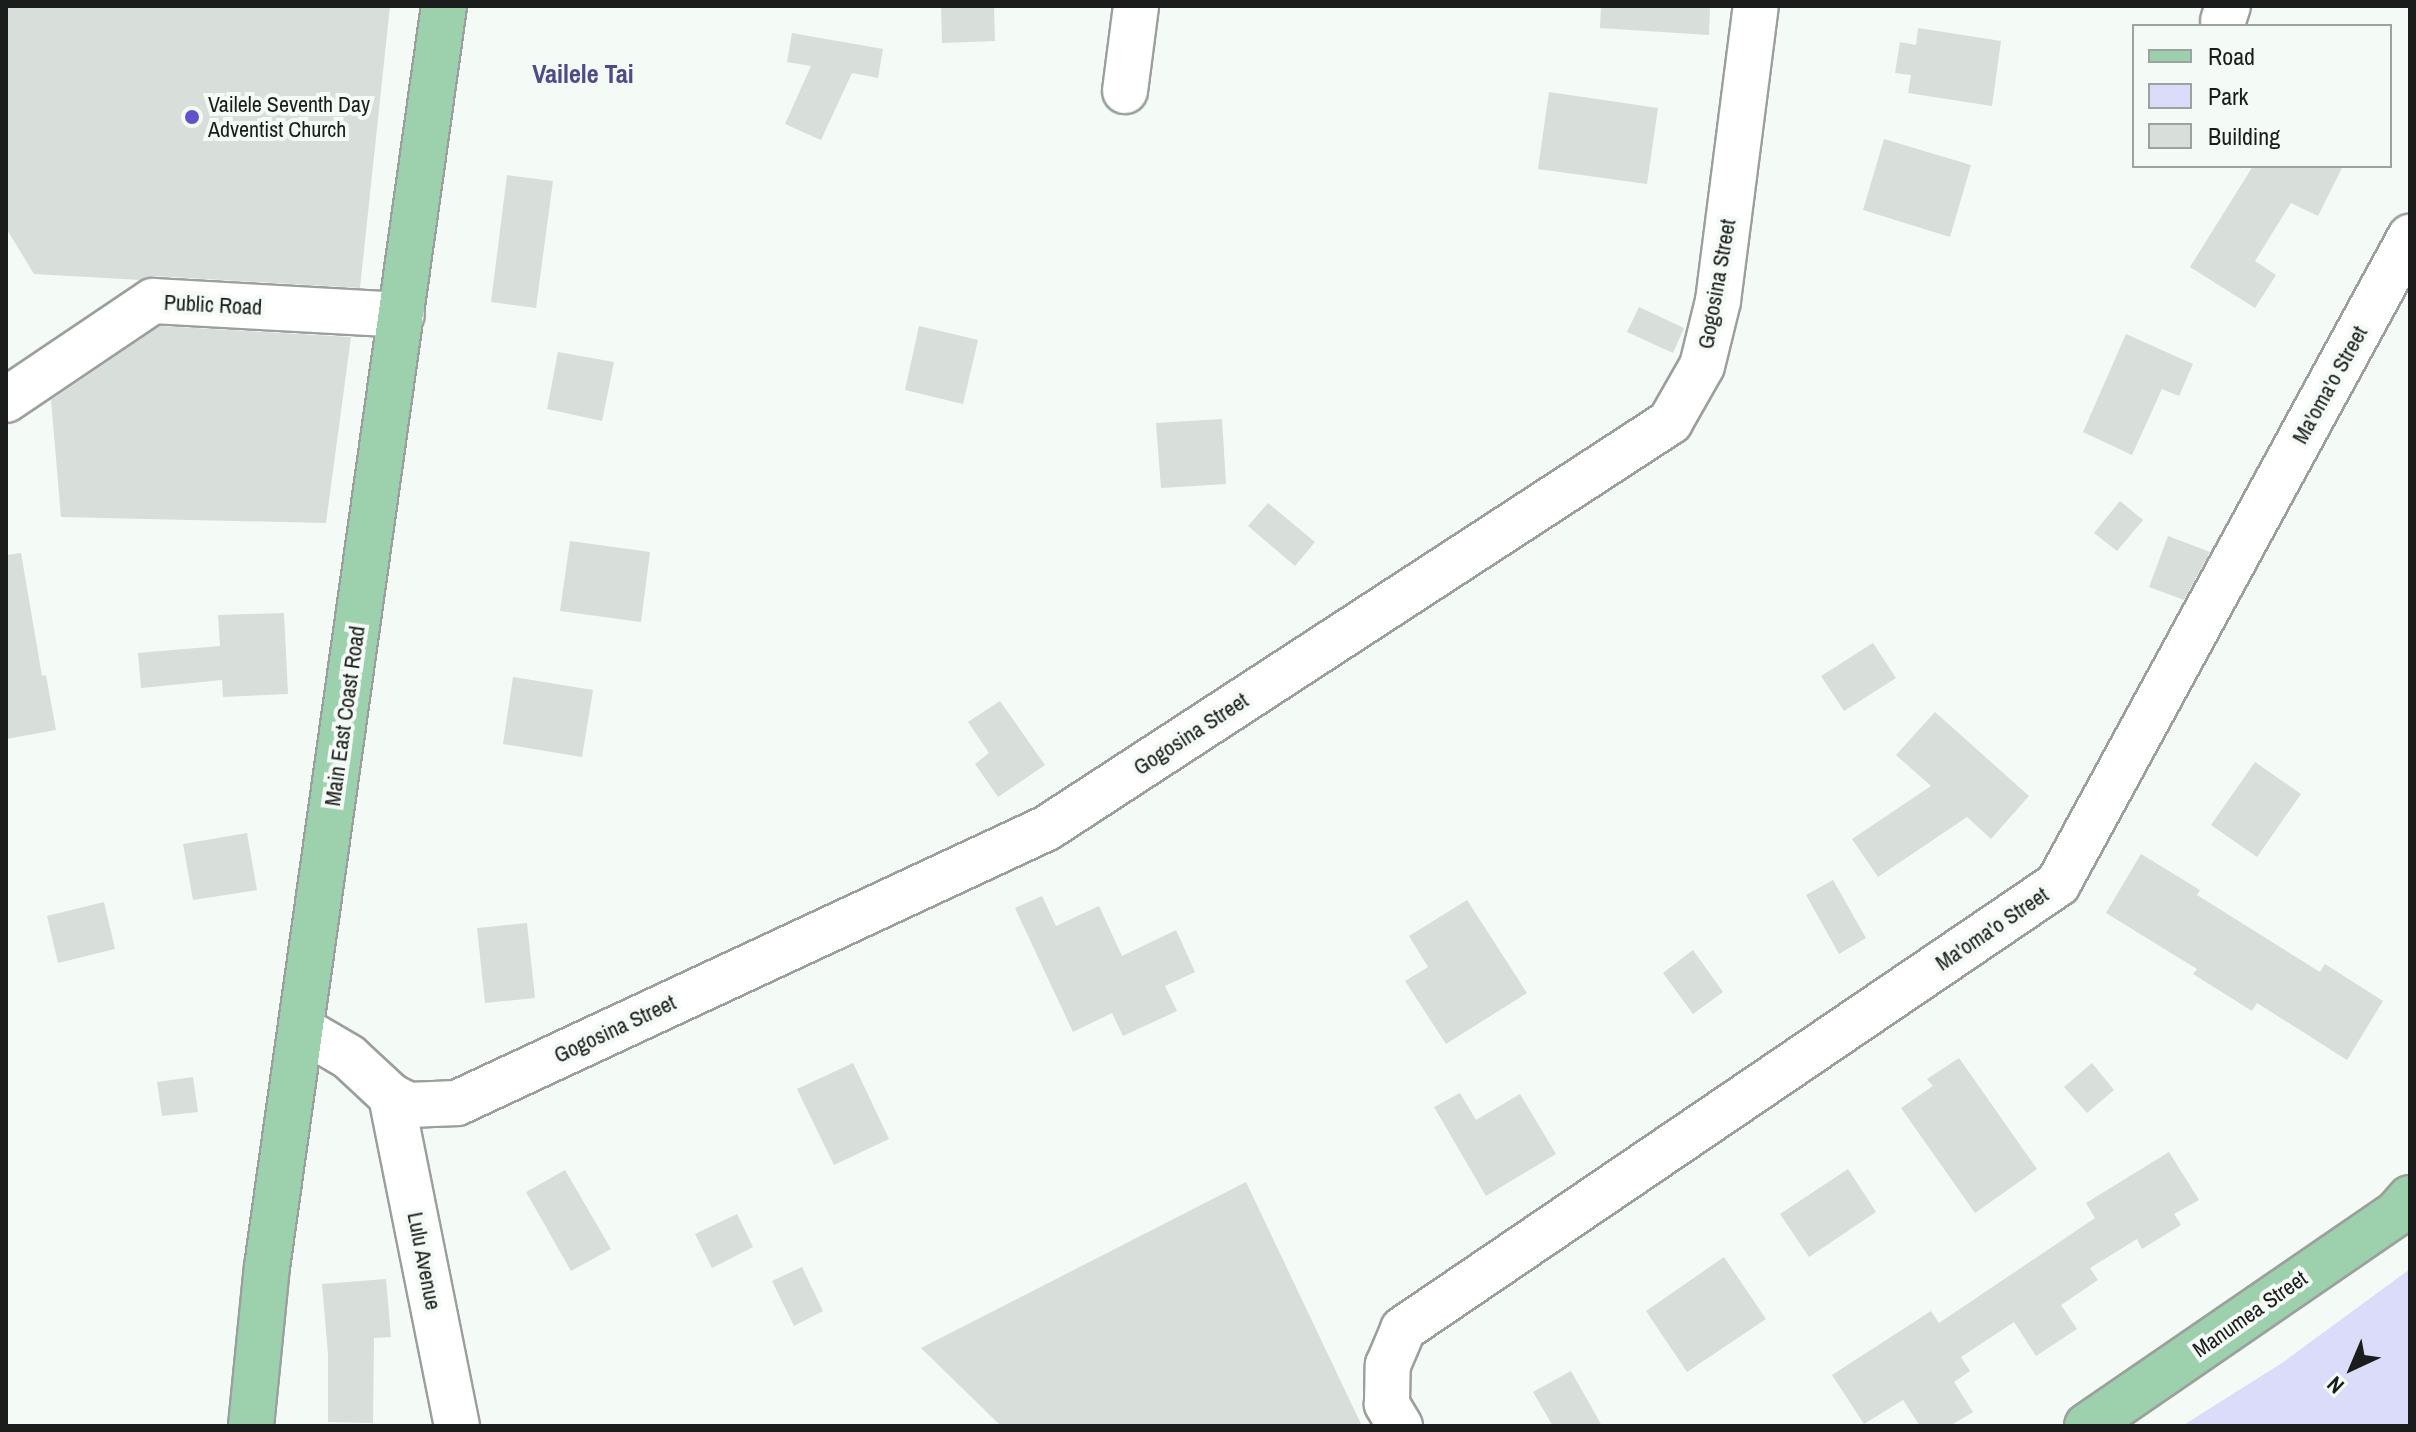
<!DOCTYPE html>
<html>
<head>
<meta charset="utf-8">
<style>
  body { margin:0 }
  #map { position:relative; width:2416px; height:1432px; overflow:hidden; background:#f4faf5; font-family:"Archivo Narrow",sans-serif }
  div>[style] { position:absolute }
  [style*='--x'] { left:calc(var(--x)*1px); top:calc(var(--y)*1px); width:calc(var(--w)*1px); rotate:calc(var(--a)*1deg) }
  .green>* { inset:0; background:#dadcf9 }
  .building>* { inset:0; background:#d8ded9 }
  .roads { filter:drop-shadow(2px 0 #9ba09c) drop-shadow(-2px 0 #9ba09c) drop-shadow(0 2px #9ba09c) drop-shadow(0 -2px #9ba09c) }
  .minor>* { height:44px; margin:-22px; padding:0 22px; transform-origin:22px; border-radius:22px; background:#fff }
  .major>* { height:44px; margin:-22px; padding:0 22px; transform-origin:22px; border-radius:22px; background:#9dd1ad }
  .dots>* { width:22px; height:22px; translate:-50% -50%; box-sizing:border-box; border:4px solid #f4faf5; border-radius:50% }
  span { translate:-50% -50%; white-space:nowrap; text-align:center; line-height:1.15; -webkit-text-stroke:8px #f4faf5; paint-order:stroke }
  .poi-label { font-size:22px; color:#1a1d1b }
  .left { translate:0 -50%; text-align:left }
  .street-label { font-size:22px; color:#1a1d1b }
  .quarter-label { font-size:26px; color:#4e4b89; font-weight:700 }
  .frame { position:absolute; inset:0; border:8px solid #1a1d1b; pointer-events:none }
  .legend { position:absolute; left:2132px; top:24px; width:260px; height:144px; box-sizing:border-box; background:#f4faf5; border:2px solid #9da29e; margin:0; padding:10px 14px; list-style:none; font-size:24px; color:#1a1d1b }
  .legend li { display:flex; align-items:center; gap:16px; height:40px }
  .legend b { width:40px; border:2px solid #9da29e }
  .north { position:absolute; left:2312px; top:1328px; width:80px; height:80px; -webkit-text-stroke:6px #f4faf5; paint-order:stroke; rotate:224deg; font-size:22px; font-weight:700; line-height:32px; text-align:center; color:#1a1d1b }
  .north::after { content:''; display:block; margin:auto; width:28px; height:36px; background:#1a1d1b; clip-path:polygon(50% 0,100% 100%,50% 72%,0 100%) }
</style>
</head>
<body>
<div id="map">
  <div class="green">
    <div style="clip-path:polygon(2410px 1269px,2410px 1426px,2182px 1426px,2282px 1363px)"></div>
  </div>
  <div class="building">
    <div style="clip-path:polygon(6px 6px,390px 6px,360px 288px,154px 276px,141px 280px,34px 274px,6px 228px)"></div>
    <div style="clip-path:polygon(941px 6px,994px 6px,995px 41px,942px 43px)"></div>
    <div style="clip-path:polygon(1601px 6px,1710px 6px,1709px 35px,1600px 28px)"></div>
    <div style="clip-path:polygon(1918px 28px,2001px 41px,1992px 106px,1908px 93px,1911px 75px,1895px 73px,1900px 42px,1916px 45px)"></div>
    <div style="clip-path:polygon(792px 33px,883px 49px,878px 78px,852px 73px,821px 140px,785px 124px,811px 66px,787px 62px)"></div>
    <div style="clip-path:polygon(1549px 92px,1658px 108px,1647px 184px,1538px 169px)"></div>
    <div style="clip-path:polygon(1884px 139px,1971px 165px,1950px 237px,1863px 210px)"></div>
    <div style="clip-path:polygon(2253px 166px,2343px 166px,2318px 216px,2291px 203px,2255px 261px,2276px 275px,2255px 308px,2190px 267px)"></div>
    <div style="clip-path:polygon(507px 175px,553px 181px,536px 308px,491px 302px)"></div>
    <div style="clip-path:polygon(1639px 307px,1684px 328px,1673px 353px,1627px 332px)"></div>
    <div style="clip-path:polygon(160px 326px,351px 337px,326px 523px,61px 517px,51px 400px)"></div>
    <div style="clip-path:polygon(919px 326px,978px 340px,963px 404px,905px 390px)"></div>
    <div style="clip-path:polygon(2126px 334px,2193px 364px,2179px 396px,2162px 389px,2132px 455px,2083px 432px)"></div>
    <div style="clip-path:polygon(558px 352px,614px 362px,602px 421px,547px 409px)"></div>
    <div style="clip-path:polygon(1222px 419px,1226px 484px,1161px 488px,1156px 423px)"></div>
    <div style="clip-path:polygon(2120px 501px,2143px 520px,2117px 551px,2094px 533px)"></div>
    <div style="clip-path:polygon(1268px 503px,1315px 542px,1295px 566px,1248px 526px)"></div>
    <div style="clip-path:polygon(2168px 536px,2210px 552px,2184px 600px,2149px 587px)"></div>
    <div style="clip-path:polygon(570px 541px,650px 552px,641px 622px,560px 611px)"></div>
    <div style="clip-path:polygon(21px 553px,42px 676px,46px 675px,56px 730px,6px 739px,6px 555px)"></div>
    <div style="clip-path:polygon(284px 613px,288px 694px,223px 697px,222px 680px,141px 688px,138px 653px,220px 646px,218px 615px)"></div>
    <div style="clip-path:polygon(1873px 643px,1896px 678px,1844px 711px,1821px 676px)"></div>
    <div style="clip-path:polygon(513px 677px,593px 690px,582px 757px,503px 744px)"></div>
    <div style="clip-path:polygon(1000px 701px,1045px 765px,998px 797px,975px 764px,989px 753px,968px 722px)"></div>
    <div style="clip-path:polygon(1935px 712px,2029px 796px,1991px 839px,1967px 817px,1878px 877px,1852px 839px,1931px 786px,1896px 755px)"></div>
    <div style="clip-path:polygon(2255px 762px,2301px 794px,2257px 857px,2211px 825px)"></div>
    <div style="clip-path:polygon(247px 833px,257px 890px,193px 900px,183px 844px)"></div>
    <div style="clip-path:polygon(2141px 854px,2200px 890px,2197px 895px,2320px 972px,2325px 964px,2383px 1001px,2347px 1060px,2257px 1003px,2252px 1011px,2193px 974px,2197px 969px,2106px 913px)"></div>
    <div style="clip-path:polygon(1833px 880px,1866px 938px,1839px 954px,1806px 895px)"></div>
    <div style="clip-path:polygon(1042px 896px,1056px 926px,1099px 906px,1122px 956px,1176px 930px,1195px 972px,1165px 986px,1177px 1011px,1123px 1036px,1112px 1013px,1073px 1032px,1015px 908px)"></div>
    <div style="clip-path:polygon(1467px 900px,1527px 993px,1446px 1044px,1405px 981px,1428px 967px,1409px 936px)"></div>
    <div style="clip-path:polygon(104px 902px,115px 949px,58px 963px,47px 916px)"></div>
    <div style="clip-path:polygon(527px 923px,535px 998px,485px 1003px,477px 928px)"></div>
    <div style="clip-path:polygon(1693px 950px,1723px 992px,1693px 1014px,1663px 973px)"></div>
    <div style="clip-path:polygon(1959px 1058px,2037px 1169px,1975px 1213px,1901px 1108px,1933px 1086px,1927px 1079px)"></div>
    <div style="clip-path:polygon(853px 1063px,889px 1139px,834px 1165px,797px 1089px)"></div>
    <div style="clip-path:polygon(2092px 1063px,2114px 1090px,2087px 1113px,2064px 1087px)"></div>
    <div style="clip-path:polygon(193px 1077px,198px 1112px,162px 1116px,157px 1082px)"></div>
    <div style="clip-path:polygon(1460px 1093px,1476px 1120px,1520px 1094px,1556px 1154px,1486px 1196px,1434px 1107px)"></div>
    <div style="clip-path:polygon(2169px 1152px,2199px 1200px,2174px 1214px,2181px 1225px,2142px 1249px,2137px 1239px,2090px 1268px,2098px 1280px,2061px 1305px,2077px 1329px,2036px 1356px,2014px 1322px,1961px 1357px,1970px 1371px,1954px 1382px,1973px 1412px,1950px 1426px,1920px 1426px,1903px 1400px,1864px 1424px,1832px 1375px,1931px 1311px,1939px 1323px,2095px 1218px,2086px 1203px)"></div>
    <div style="clip-path:polygon(1848px 1169px,1876px 1212px,1809px 1257px,1780px 1214px)"></div>
    <div style="clip-path:polygon(565px 1170px,611px 1249px,571px 1271px,526px 1192px)"></div>
    <div style="clip-path:polygon(1246px 1182px,1362px 1426px,1001px 1426px,921px 1348px)"></div>
    <div style="clip-path:polygon(737px 1214px,753px 1247px,712px 1268px,695px 1234px)"></div>
    <div style="clip-path:polygon(1724px 1257px,1766px 1319px,1687px 1372px,1646px 1311px)"></div>
    <div style="clip-path:polygon(802px 1267px,823px 1311px,794px 1326px,772px 1281px)"></div>
    <div style="clip-path:polygon(386px 1279px,391px 1337px,374px 1338px,373px 1423px,328px 1422px,328px 1354px,322px 1284px)"></div>
    <div style="clip-path:polygon(1571px 1371px,1602px 1426px,1553px 1426px,1533px 1392px)"></div>
  </div>
  <div class="roads">
    <div class="minor">
      <div style="--x:2223;--y:21;--w:16;--a:-72"></div>
      <div style="--x:1125;--y:91;--w:86;--a:-82.6"></div>
      <div style="--x:6;--y:400;--w:177;--a:-34"></div>
      <div style="--x:153;--y:301;--w:249;--a:3.2"></div>
      <div style="--x:303;--y:1030;--w:53;--a:30.4"></div>
      <div style="--x:349;--y:1057;--w:57;--a:42.9"></div>
      <div style="--x:391;--y:1096;--w:20;--a:27"></div>
      <div style="--x:409;--y:1105;--w:48;--a:-2.4"></div>
      <div style="--x:457;--y:1103;--w:651;--a:-24.99"></div>
      <div style="--x:1047;--y:828;--w:744;--a:-33.09"></div>
      <div style="--x:1670;--y:422;--w:64;--a:-60.3"></div>
      <div style="--x:1702;--y:366;--w:67;--a:-76.2"></div>
      <div style="--x:1718;--y:301;--w:297;--a:-82.7"></div>
      <div style="--x:391;--y:1096;--w:337;--a:78.7"></div>
      <div style="--x:1400;--y:1426;--w:26;--a:-121"></div>
      <div style="--x:1387;--y:1404;--w:39;--a:-89"></div>
      <div style="--x:1388;--y:1365;--w:39;--a:-67"></div>
      <div style="--x:1403;--y:1329;--w:792;--a:-34.19"></div>
      <div style="--x:2058;--y:884;--w:737;--a:-61.45"></div>
    </div>
    <div class="major">
      <div style="--x:251;--y:1426;--w:160;--a:-84.3"></div>
      <div style="--x:267;--y:1267;--w:1273;--a:-82.01"></div>
      <div style="--x:2087;--y:1426;--w:376;--a:-34.5"></div>
      <div style="--x:2397;--y:1213;--w:20;--a:-49"></div>
    </div>
  </div>
  <div class="dots">
    <div style="left:192px;top:117px;background:#6151ca"></div>
  </div>
  <div class="poi-label">
    <span class="left" style="left:208px;top:117px">Vailele Seventh Day<br>Adventist Church</span>
  </div>
  <div class="street-label">
    <span style="left:1717px;top:284px;rotate:-80deg">Gogosina Street</span>
    <span style="left:213px;top:305px;rotate:3deg">Public Road</span>
    <span style="left:2330px;top:385px;rotate:-61deg">Ma'oma'o Street</span>
    <span style="left:345px;top:716px;rotate:-82deg">Main East Coast Road</span>
    <span style="left:1191px;top:734px;rotate:-33deg">Gogosina Street</span>
    <span style="left:1992px;top:929px;rotate:-34deg">Ma'oma'o Street</span>
    <span style="left:615px;top:1029px;rotate:-25deg">Gogosina Street</span>
    <span style="left:424px;top:1261px;rotate:79deg">Lulu Avenue</span>
    <span style="left:2250px;top:1314px;rotate:-35deg">Manumea Street</span>
  </div>
  <div class="quarter-label">
    <span style="left:583px;top:74px">Vailele Tai</span>
  </div>
  <div class="frame"></div>
  <ul class="legend">
  <li><b style="height:10px;background:#9dd1ad"></b>Road</li>
  <li><b style="height:22px;background:#dadcf9"></b>Park</li>
  <li><b style="height:22px;background:#d8ded9"></b>Building</li>
  </ul>
  <div class="north">N</div>
</div>
</body>
</html>
